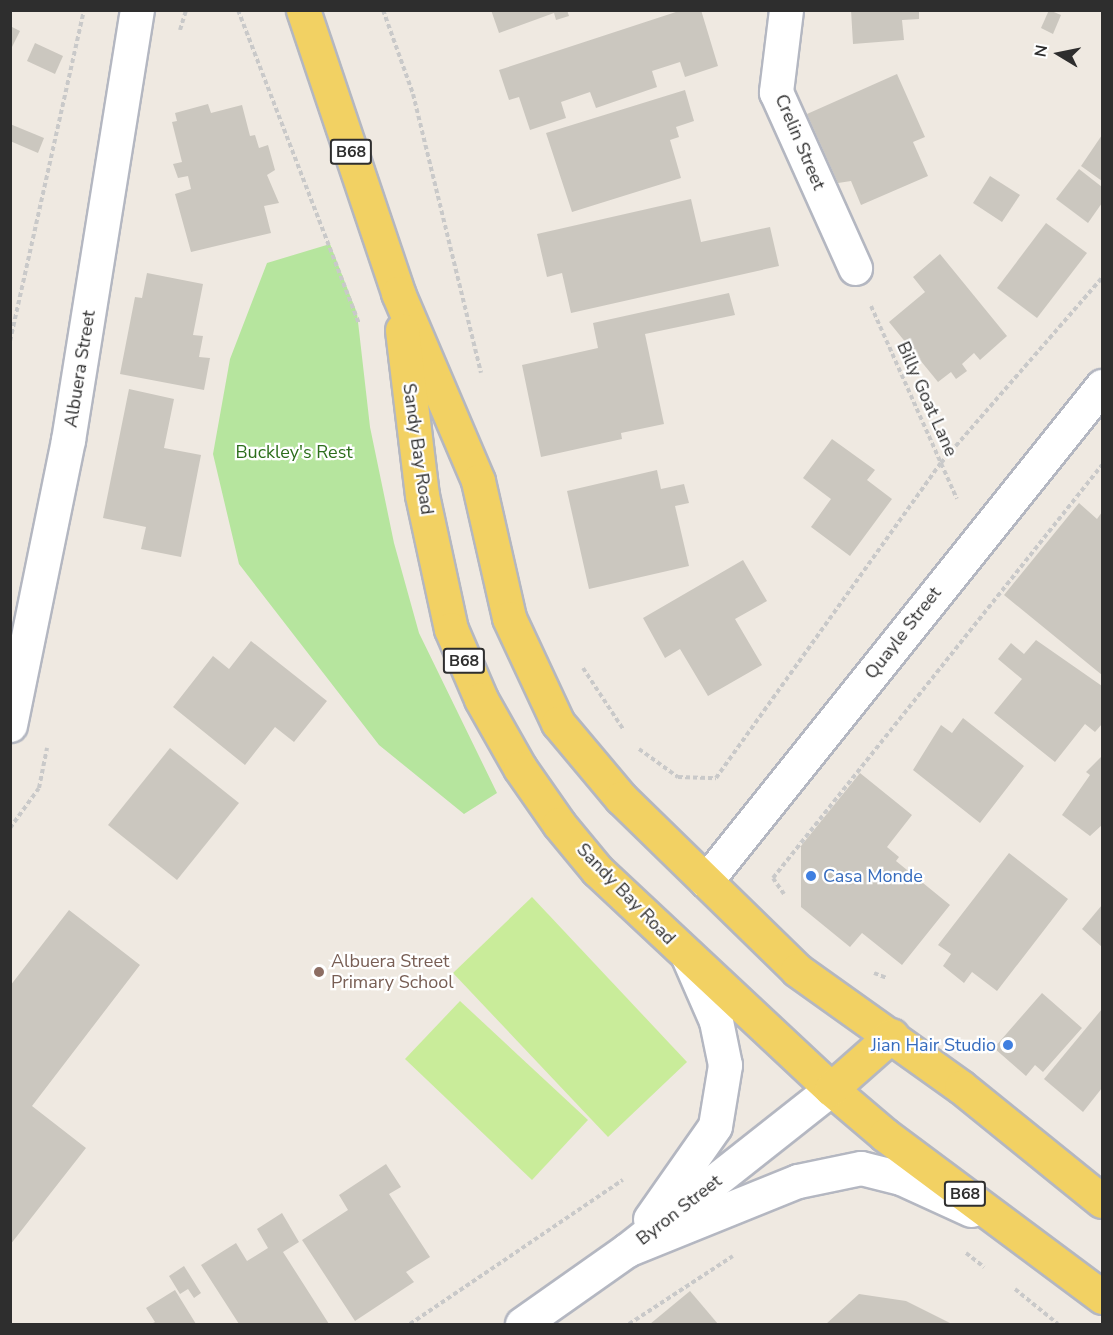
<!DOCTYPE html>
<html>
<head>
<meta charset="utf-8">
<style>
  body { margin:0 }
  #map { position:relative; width:1113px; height:1335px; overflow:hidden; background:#efe9e1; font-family:"Nunito Sans",sans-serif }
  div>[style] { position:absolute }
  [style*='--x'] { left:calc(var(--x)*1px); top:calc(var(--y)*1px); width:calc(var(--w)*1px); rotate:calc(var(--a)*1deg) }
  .green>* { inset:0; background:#b6e59e }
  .pitch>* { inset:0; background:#c9ec9a }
  .building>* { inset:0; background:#cbc7bf }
  .path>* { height:4px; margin-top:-2px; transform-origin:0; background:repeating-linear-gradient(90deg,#c9c9c9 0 4.5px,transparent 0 7.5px) }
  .roads { filter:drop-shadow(2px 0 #b4b7c1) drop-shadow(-2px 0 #b4b7c1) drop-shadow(0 2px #b4b7c1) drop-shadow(0 -2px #b4b7c1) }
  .street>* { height:33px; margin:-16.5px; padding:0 16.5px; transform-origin:16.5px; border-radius:16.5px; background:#fff }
  .secondary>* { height:33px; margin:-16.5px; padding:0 16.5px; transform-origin:16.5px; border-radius:16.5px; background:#fff }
  .primary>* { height:33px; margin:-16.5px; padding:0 16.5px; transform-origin:16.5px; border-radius:16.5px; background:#f2d163 }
  .dots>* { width:16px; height:16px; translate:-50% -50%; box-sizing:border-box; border:3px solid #fff; border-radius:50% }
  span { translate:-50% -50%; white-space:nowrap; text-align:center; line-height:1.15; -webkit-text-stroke:4.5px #fff; paint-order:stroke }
  .shield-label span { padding:2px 4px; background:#fff; border:2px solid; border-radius:4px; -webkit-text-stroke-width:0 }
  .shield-label { font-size:16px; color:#2e2e2e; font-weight:700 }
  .street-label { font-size:18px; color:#2e2e2e }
  .park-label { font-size:18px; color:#2c6e1b }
  .shop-label { font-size:18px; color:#366cbe }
  .left { translate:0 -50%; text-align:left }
  .right { translate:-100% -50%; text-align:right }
  .education-label { font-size:18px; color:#785e54 }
  .frame { position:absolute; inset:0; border:12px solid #2e2e2e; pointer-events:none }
  .north { position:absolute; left:1029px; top:24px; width:60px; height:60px; -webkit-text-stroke:4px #fff; paint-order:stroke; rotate:280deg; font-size:16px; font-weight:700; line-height:24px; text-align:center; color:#2e2e2e }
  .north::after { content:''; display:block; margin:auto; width:21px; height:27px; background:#2e2e2e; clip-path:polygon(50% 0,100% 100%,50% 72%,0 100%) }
</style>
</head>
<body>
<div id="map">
  <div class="green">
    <div style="clip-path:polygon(330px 244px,357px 313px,370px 427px,394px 543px,419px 633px,497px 793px,464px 814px,379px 745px,239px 564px,213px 454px,230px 359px,267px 263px)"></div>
  </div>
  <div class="pitch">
    <div style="clip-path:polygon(532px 897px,687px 1062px,608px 1137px,453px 973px)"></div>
    <div style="clip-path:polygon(460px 1001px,588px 1120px,532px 1180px,405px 1059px)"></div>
  </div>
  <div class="building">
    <div style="clip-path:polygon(491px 10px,567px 10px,569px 16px,556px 20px,554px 13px,499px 33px)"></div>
    <div style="clip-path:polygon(682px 10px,701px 10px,718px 66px,685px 77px,680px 62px,652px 71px,657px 87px,596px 108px,590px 92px,561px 102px,566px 118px,530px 130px,519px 97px,509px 100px,499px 70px)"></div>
    <div style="clip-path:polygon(851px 10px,919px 10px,919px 19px,902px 20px,904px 40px,853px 44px)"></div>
    <div style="clip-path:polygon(1049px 10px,1061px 15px,1053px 34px,1041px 28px)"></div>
    <div style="clip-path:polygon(10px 26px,20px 31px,10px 51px)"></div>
    <div style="clip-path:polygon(35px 43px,63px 56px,55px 74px,27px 61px)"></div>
    <div style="clip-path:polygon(897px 74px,925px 137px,913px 142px,928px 176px,861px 205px,851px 181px,838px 183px,807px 114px)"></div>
    <div style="clip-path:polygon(685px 90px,694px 121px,676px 127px,679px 137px,670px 140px,681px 178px,572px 212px,546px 133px)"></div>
    <div style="clip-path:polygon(208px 104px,211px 113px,242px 105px,250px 136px,255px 135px,259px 148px,268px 145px,275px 170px,267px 175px,279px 203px,264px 206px,271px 233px,191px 252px,175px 194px,191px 189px,188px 176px,178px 178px,173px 164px,182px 162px,172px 122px,177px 121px,175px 113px)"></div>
    <div style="clip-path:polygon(10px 124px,44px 138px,38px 153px,10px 141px)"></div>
    <div style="clip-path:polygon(1102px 135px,1102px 181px,1081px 166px)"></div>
    <div style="clip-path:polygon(1079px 169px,1102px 187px,1102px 203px,1088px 223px,1056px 199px)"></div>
    <div style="clip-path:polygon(990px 176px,1020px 195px,1002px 222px,973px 203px)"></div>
    <div style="clip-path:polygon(691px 199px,701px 242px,770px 227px,779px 266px,571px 313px,562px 273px,547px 277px,537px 234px)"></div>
    <div style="clip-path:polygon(1046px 223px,1087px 253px,1037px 318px,997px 288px)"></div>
    <div style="clip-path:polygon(940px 254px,1007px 336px,980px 360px,974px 353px,962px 364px,967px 371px,956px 379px,951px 372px,938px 382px,889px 322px,925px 292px,913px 277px)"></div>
    <div style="clip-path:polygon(147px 273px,203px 284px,193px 335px,203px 336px,199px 357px,210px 358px,204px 390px,120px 374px,135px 297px,142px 298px)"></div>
    <div style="clip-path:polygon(729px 293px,735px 315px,645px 334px,664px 424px,621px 433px,622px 439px,541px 457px,522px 365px,598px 348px,593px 323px)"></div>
    <div style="clip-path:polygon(129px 389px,174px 399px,164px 448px,201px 455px,181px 557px,141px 549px,146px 527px,103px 518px)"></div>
    <div style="clip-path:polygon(832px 439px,875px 470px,867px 480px,892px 499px,850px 556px,811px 527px,831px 499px,803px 478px)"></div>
    <div style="clip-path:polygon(657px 470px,661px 489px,684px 484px,689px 503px,675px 506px,689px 566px,589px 589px,567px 491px)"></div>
    <div style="clip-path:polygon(1079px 503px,1097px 519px,1102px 512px,1102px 675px,1004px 595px)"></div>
    <div style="clip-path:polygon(743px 560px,767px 601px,735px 619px,762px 665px,708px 696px,680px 649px,665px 658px,643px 618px)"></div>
    <div style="clip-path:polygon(1036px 640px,1102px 686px,1102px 724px,1095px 732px,1085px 724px,1055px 762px,994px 713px,1022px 679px,998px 659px,1011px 643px,1024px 654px)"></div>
    <div style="clip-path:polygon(251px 641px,327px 701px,294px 742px,275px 727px,245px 765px,173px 707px,213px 656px,229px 669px)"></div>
    <div style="clip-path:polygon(963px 718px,1024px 766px,980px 823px,913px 770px,941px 725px,952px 733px)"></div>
    <div style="clip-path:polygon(170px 748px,239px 803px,177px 880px,108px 825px)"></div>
    <div style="clip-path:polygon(1102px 756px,1102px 825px,1090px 836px,1062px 815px,1090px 775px,1086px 772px)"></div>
    <div style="clip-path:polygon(860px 773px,912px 815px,887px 847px,899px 857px,896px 861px,950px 905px,902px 965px,862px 933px,850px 947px,801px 907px,801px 846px)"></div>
    <div style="clip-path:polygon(1009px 853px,1068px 899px,997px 991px,972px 972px,964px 983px,943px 966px,951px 954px,938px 945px)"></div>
    <div style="clip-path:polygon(1102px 905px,1102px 947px,1082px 929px)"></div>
    <div style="clip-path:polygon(69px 910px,140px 965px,32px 1106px,86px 1148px,10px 1245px,10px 986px)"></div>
    <div style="clip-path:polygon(1042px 993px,1082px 1028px,1043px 1072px,1035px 1065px,1026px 1076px,994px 1048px)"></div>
    <div style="clip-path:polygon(1102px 1009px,1102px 1088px,1083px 1112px,1044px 1079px)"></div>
    <div style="clip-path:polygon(386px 1164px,401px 1187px,389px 1194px,430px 1257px,406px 1272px,414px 1282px,355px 1321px,302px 1240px,348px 1210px,339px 1195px)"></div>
    <div style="clip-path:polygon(282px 1213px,299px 1242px,283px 1252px,329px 1324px,239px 1324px,201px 1265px,236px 1243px,247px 1261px,268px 1248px,257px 1229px)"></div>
    <div style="clip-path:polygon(184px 1266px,201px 1293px,194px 1298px,188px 1289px,180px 1294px,169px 1276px)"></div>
    <div style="clip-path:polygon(175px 1290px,196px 1324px,151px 1324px,155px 1322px,146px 1308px)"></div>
    <div style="clip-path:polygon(690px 1291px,718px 1324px,650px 1324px)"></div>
    <div style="clip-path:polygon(859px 1294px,906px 1301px,952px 1324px,826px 1324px)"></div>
  </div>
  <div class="path">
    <div style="--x:238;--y:10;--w:336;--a:68.9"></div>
    <div style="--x:383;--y:10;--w:89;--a:70.3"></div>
    <div style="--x:413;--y:94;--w:287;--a:76.3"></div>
    <div style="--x:180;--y:30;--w:21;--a:-73"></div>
    <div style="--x:871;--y:306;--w:211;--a:66"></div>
    <div style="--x:10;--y:341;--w:339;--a:-77.4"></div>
    <div style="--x:583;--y:668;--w:73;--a:56.7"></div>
    <div style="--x:639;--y:749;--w:48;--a:35.7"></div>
    <div style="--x:678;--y:777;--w:38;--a:2"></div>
    <div style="--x:716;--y:778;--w:387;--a:-54.5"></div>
    <div style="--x:941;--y:463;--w:245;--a:-49"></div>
    <div style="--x:10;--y:828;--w:49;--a:-54.1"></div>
    <div style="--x:39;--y:788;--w:41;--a:-78.7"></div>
    <div style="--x:784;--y:894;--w:19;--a:-125"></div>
    <div style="--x:773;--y:878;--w:528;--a:-51.46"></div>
    <div style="--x:874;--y:973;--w:14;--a:21"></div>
    <div style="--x:966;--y:1253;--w:23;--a:38"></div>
    <div style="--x:1015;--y:1289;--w:55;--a:39.1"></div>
    <div style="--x:410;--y:1324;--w:257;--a:-34.1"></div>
    <div style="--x:629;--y:1324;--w:124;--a:-33.2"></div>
  </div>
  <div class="roads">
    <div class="street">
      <div style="--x:786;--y:10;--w:83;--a:97"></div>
      <div style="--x:776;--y:92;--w:193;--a:65.8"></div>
      <div style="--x:10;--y:725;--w:291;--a:-78.5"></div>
      <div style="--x:68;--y:440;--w:436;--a:-80.9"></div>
      <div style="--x:706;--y:881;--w:634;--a:-51.34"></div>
    </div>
    <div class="secondary">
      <div style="--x:650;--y:1219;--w:113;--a:-55"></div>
      <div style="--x:715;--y:1126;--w:62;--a:-80.7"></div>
      <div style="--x:725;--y:1065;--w:45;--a:-101.6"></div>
      <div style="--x:716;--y:1021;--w:70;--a:-113.6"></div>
      <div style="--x:627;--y:1250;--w:184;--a:-22"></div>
      <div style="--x:798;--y:1181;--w:64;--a:-11.7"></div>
      <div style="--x:861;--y:1168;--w:41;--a:14"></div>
      <div style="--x:901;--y:1178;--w:77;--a:24.6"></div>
      <div style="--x:522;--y:1324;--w:128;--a:-35.2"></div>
      <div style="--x:627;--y:1250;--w:260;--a:-38.3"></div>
    </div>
    <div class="primary">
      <div style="--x:303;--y:10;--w:299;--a:71.4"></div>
      <div style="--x:398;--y:293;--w:204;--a:66.9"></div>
      <div style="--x:478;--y:481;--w:140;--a:77.2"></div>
      <div style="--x:509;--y:618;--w:116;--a:65"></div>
      <div style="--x:558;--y:723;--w:98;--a:50"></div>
      <div style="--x:621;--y:798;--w:246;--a:44.3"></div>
      <div style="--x:797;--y:970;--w:201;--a:35.5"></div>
      <div style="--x:961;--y:1087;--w:181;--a:39"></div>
      <div style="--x:402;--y:330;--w:166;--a:83.1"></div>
      <div style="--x:422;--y:495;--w:137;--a:77.8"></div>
      <div style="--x:451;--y:629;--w:76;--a:66.8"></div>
      <div style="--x:481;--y:699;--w:79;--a:60.5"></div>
      <div style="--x:520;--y:768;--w:68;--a:55.1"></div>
      <div style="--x:559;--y:824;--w:60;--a:50.4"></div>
      <div style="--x:597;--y:870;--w:320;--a:43.1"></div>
      <div style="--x:831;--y:1089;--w:71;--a:40.4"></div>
      <div style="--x:885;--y:1135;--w:271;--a:36.7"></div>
      <div style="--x:831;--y:1089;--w:81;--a:-41.5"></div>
    </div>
  </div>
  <div class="dots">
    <div style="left:811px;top:876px;background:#3f7fe0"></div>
    <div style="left:319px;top:972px;background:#8d6e63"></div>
    <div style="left:1008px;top:1045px;background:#3f7fe0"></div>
  </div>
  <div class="shield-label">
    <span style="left:351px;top:152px">B68</span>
    <span style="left:464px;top:661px">B68</span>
    <span style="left:965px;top:1194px">B68</span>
  </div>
  <div class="street-label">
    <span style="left:800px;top:142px;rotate:67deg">Crelin Street</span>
    <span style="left:80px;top:369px;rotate:-81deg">Albuera Street</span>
    <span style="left:927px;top:399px;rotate:66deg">Billy Goat Lane</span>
    <span style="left:418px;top:449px;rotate:82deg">Sandy Bay Road</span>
    <span style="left:903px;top:633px;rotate:-52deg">Quayle Street</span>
    <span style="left:626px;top:894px;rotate:46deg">Sandy Bay Road</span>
    <span style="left:679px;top:1210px;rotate:-38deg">Byron Street</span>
  </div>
  <div class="park-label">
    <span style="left:294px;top:452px">Buckley's Rest</span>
  </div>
  <div class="shop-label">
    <span class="left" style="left:823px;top:876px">Casa Monde</span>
    <span class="right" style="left:996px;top:1045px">Jian Hair Studio</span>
  </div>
  <div class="education-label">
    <span class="left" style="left:331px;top:972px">Albuera Street<br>Primary School</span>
  </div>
  <div class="frame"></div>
  <div class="north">N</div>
</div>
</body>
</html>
